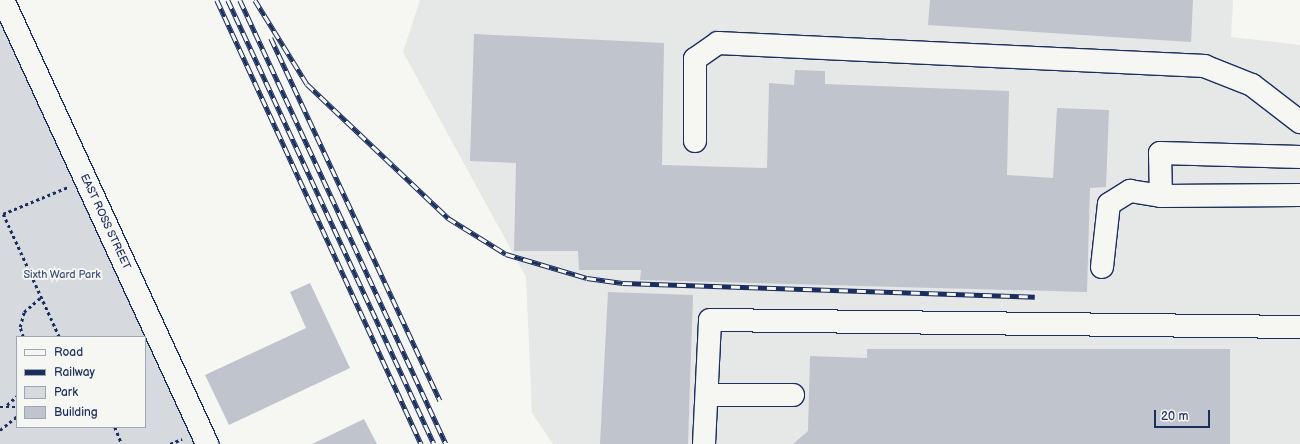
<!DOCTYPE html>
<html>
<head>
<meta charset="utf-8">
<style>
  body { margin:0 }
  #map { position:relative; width:1300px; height:444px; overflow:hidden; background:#f6f6f2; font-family:"Balsamiq Sans",sans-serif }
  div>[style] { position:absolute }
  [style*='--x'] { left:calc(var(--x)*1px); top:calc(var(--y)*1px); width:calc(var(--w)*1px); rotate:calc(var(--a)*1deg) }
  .built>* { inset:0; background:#e6e7e7 }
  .green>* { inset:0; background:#d6d9dd }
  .building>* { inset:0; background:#c0c4cd }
  .path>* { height:2.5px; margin-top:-1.25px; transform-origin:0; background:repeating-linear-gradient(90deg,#1b2f5e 0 3px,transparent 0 6px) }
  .roads { filter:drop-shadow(1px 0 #1b2f5e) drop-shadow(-1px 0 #1b2f5e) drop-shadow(0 1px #1b2f5e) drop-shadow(0 -1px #1b2f5e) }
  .minor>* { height:22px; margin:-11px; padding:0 11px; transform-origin:11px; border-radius:11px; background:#f6f6f2 }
  .rail>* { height:4.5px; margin-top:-2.25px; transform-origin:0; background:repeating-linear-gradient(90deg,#f6f6f2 0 9px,#1b2f5e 0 18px); box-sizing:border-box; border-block:1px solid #1b2f5e }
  span { translate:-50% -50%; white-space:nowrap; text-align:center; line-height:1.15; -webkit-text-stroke:4px #f6f6f2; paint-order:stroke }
  .street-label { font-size:11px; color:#1b2f5e }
  .park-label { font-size:11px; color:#405177 }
  .legend { position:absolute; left:16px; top:336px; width:130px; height:92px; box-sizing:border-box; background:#f6f6f2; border:1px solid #9ea6b7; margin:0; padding:5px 7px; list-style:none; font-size:12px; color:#1b2f5e }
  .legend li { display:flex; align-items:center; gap:8px; height:20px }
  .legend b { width:20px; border:1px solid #9ea6b7 }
  .scale { position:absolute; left:1154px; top:410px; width:56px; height:18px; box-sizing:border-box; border:2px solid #1b2f5e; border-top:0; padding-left:5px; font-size:12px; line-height:14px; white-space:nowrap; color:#1b2f5e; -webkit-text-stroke:3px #f6f6f2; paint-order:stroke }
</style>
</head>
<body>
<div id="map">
  <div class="built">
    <div style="clip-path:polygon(420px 0,1233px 0,1231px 37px,1300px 45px,1300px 444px,553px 444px,532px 413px,526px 277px,403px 52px)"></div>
  </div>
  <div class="green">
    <div style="clip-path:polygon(evenodd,0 0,207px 444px,0 444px,0 0,17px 337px,145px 337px,145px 427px,17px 427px,17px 337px)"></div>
  </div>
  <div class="building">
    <div style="clip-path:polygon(930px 0,1193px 0,1191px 42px,928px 25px)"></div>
    <div style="clip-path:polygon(474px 34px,664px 43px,662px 165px,767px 168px,769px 83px,794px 85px,795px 70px,825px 71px,825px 84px,1009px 91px,1007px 175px,1053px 178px,1057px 108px,1109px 110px,1106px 187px,1090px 188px,1087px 292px,640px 280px,641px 270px,579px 270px,578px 251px,514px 251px,516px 163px,470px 161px)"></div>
    <div style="clip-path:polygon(310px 283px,350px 368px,229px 425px,205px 375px,306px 328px,290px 292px)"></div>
    <div style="clip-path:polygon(608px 292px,693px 295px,688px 444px,600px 444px)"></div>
    <div style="clip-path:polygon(867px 349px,1230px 349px,1230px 444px,793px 444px,808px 431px,810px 356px,867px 358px)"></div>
    <div style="clip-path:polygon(364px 419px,377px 444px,312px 444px)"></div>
  </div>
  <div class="path">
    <div style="--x:23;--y:337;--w:10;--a:-107"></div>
    <div style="--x:20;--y:327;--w:16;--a:-75"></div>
    <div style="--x:24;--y:312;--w:21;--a:-41"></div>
    <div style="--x:59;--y:337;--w:135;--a:-114.5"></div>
    <div style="--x:3;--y:214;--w:70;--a:-22.6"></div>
    <div style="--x:7;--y:405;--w:13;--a:-42"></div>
    <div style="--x:0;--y:407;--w:17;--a:0"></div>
    <div style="--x:115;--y:427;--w:18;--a:68"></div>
    <div style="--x:0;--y:430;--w:22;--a:-39"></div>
    <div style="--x:170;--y:444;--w:13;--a:-23"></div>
  </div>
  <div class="roads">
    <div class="minor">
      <div style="--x:3;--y:0;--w:489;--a:65.3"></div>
      <div style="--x:695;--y:141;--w:82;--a:-90"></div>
      <div style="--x:695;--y:59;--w:28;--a:-35"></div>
      <div style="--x:718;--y:43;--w:487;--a:2.7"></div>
      <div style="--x:1204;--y:66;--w:52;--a:21.6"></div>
      <div style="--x:1252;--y:85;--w:61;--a:37.6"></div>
      <div style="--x:1300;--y:157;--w:140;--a:-178.4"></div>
      <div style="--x:1160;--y:153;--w:43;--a:88.7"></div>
      <div style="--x:1161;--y:196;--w:139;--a:-0.4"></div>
      <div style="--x:1102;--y:267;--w:63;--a:-83.7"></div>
      <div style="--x:1109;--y:204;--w:25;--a:-32"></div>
      <div style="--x:1130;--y:191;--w:31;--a:9"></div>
      <div style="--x:707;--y:395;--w:86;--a:0"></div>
      <div style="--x:704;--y:444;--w:124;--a:-87.2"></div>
      <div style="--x:710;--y:320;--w:590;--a:0.68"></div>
    </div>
  </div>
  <div class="rail">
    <div style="--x:217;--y:0;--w:489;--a:65.3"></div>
    <div style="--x:228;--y:0;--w:489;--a:65.1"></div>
    <div style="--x:240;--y:0;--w:489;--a:65.1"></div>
    <div style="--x:255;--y:0;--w:99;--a:58.2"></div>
    <div style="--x:307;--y:84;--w:195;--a:43.5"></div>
    <div style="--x:448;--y:218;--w:68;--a:31.8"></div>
    <div style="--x:506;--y:254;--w:84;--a:16.5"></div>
    <div style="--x:587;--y:278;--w:36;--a:8"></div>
    <div style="--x:623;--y:283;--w:412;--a:1.9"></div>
    <div style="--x:271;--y:38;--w:400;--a:65"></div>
  </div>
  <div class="street-label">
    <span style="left:105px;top:222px;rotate:65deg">EAST ROSS STREET</span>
  </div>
  <div class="park-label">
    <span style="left:62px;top:275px">Sixth Ward Park</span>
  </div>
  <ul class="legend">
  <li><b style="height:5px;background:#f6f6f2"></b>Road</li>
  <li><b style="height:5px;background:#1b2f5e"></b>Railway</li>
  <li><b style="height:11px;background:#d6d9dd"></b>Park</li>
  <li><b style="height:11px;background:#c0c4cd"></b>Building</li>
  </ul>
  <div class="scale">20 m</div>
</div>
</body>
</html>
